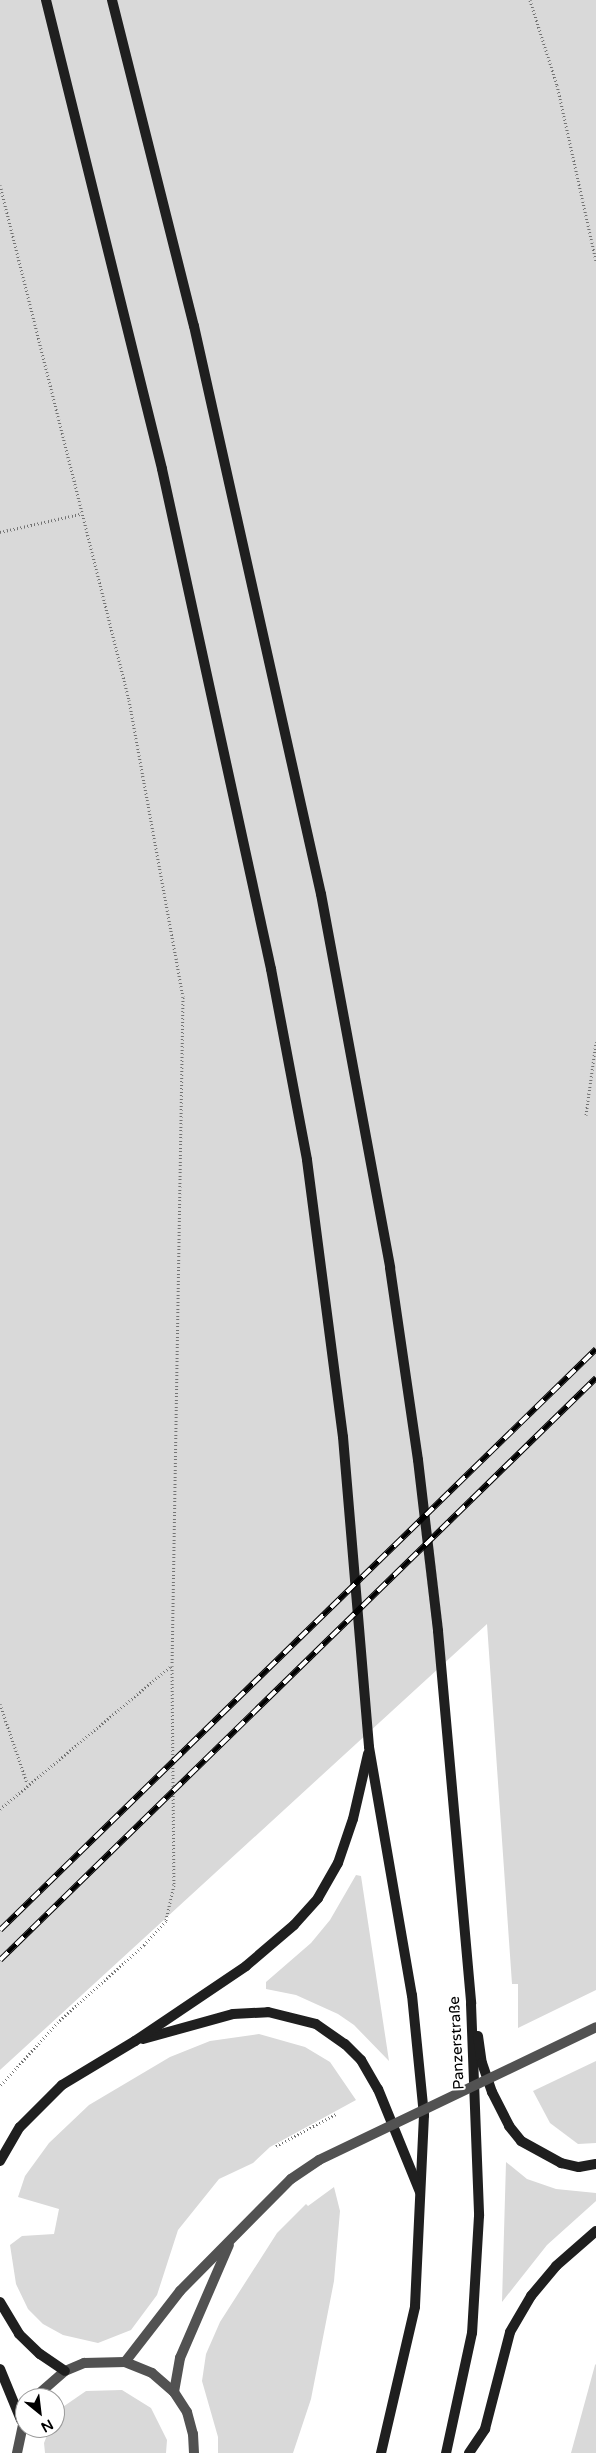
<!DOCTYPE html>
<html>
<head>
<meta charset="utf-8">
<style>
  body { margin:0 }
  #map { position:relative; width:596px; height:2453px; overflow:hidden; background:#fff; font-family:"Varela Round",sans-serif }
  div>[style] { position:absolute }
  [style*='--x'] { left:calc(var(--x)*1px); top:calc(var(--y)*1px); width:calc(var(--w)*1px); rotate:calc(var(--a)*1deg) }
  .green>* { inset:0; background:#d9d9d9 }
  .path>* { height:3px; margin-top:-1.5px; transform-origin:0; background:repeating-linear-gradient(90deg,#747474 0 1px,transparent 0 3.5px) }
  .tertiary>* { height:10px; margin:-5px; padding:0 5px; transform-origin:5px; border-radius:5px; background:#525252 }
  .secondary>* { height:10px; margin:-5px; padding:0 5px; transform-origin:5px; border-radius:5px; background:#1f1f1f }
  .rail>* { height:5.5px; margin-top:-2.75px; transform-origin:0; background:repeating-linear-gradient(90deg,#fff 0 11px,#000 0 22px); box-sizing:border-box; border-block:1px solid #000 }
  .tertiary-bridge>* { height:10px; margin:-5px; padding:0 5px; transform-origin:5px; border-radius:5px; background:#525252 }
  span { translate:-50% -50%; white-space:nowrap; text-align:center; line-height:1.15; -webkit-text-stroke:4px #fff; paint-order:stroke }
  .street-label { font-size:15px; color:#000 }
  .north { position:absolute; left:15px; top:2388px; width:50px; height:50px; box-sizing:border-box; background:#fff; border:1px solid #999; border-radius:50%; rotate:151deg; font-size:14px; font-weight:700; line-height:20px; text-align:center; color:#000 }
  .north::after { content:''; display:block; margin:auto; width:18px; height:22px; background:#000; clip-path:polygon(50% 0,100% 100%,50% 72%,0 100%) }
</style>
</head>
<body>
<div id="map">
  <div class="green">
    <div style="clip-path:polygon(0 0,596px 0,596px 1990px,518px 2028px,518px 1984px,512px 1984px,487px 1624px,0 2070px)"></div>
    <div style="clip-path:polygon(356px 1875px,361px 1876px,389px 2061px,354px 2025px,338px 2014px,296px 1995px,266px 1989px,266px 1982px,311px 1943px,330px 1920px)"></div>
    <div style="clip-path:polygon(259px 2034px,305px 2047px,330px 2062px,356px 2100px,270px 2147px,253px 2163px,219px 2179px,178px 2230px,157px 2295px,131px 2330px,98px 2343px,63px 2335px,43px 2324px,28px 2309px,16px 2284px,10px 2245px,22px 2236px,54px 2234px,59px 2209px,18px 2197px,25px 2176px,49px 2143px,89px 2105px,170px 2057px,210px 2041px)"></div>
    <div style="clip-path:polygon(596px 2061px,596px 2143px,578px 2144px,550px 2123px,533px 2091px)"></div>
    <div style="clip-path:polygon(506px 2162px,527px 2179px,556px 2189px,596px 2193px,596px 2201px,547px 2245px,502px 2302px)"></div>
    <div style="clip-path:polygon(334px 2187px,340px 2211px,334px 2281px,311px 2399px,293px 2453px,218px 2453px,218px 2437px,202px 2381px,206px 2354px,220px 2322px,277px 2233px,306px 2204px,308px 2206px)"></div>
    <div style="clip-path:polygon(596px 2364px,596px 2453px,571px 2453px,595px 2365px)"></div>
    <div style="clip-path:polygon(122px 2390px,151px 2408px,167px 2440px,166px 2453px,45px 2453px,44px 2443px,50px 2428px,55px 2428px,57px 2411px,86px 2391px)"></div>
  </div>
  <div class="path">
    <div style="--x:530;--y:0;--w:89;--a:72.4"></div>
    <div style="--x:557;--y:85;--w:180;--a:77.5"></div>
    <div style="--x:0;--y:185;--w:531;--a:75.94"></div>
    <div style="--x:129;--y:700;--w:302;--a:79.7"></div>
    <div style="--x:183;--y:997;--w:669;--a:90.94"></div>
    <div style="--x:172;--y:1666;--w:219;--a:89.5"></div>
    <div style="--x:174;--y:1885;--w:37;--a:103"></div>
    <div style="--x:166;--y:1921;--w:33;--a:133"></div>
    <div style="--x:144;--y:1945;--w:115;--a:138.2"></div>
    <div style="--x:58;--y:2022;--w:86;--a:132.2"></div>
    <div style="--x:0;--y:532;--w:82;--a:-12.7"></div>
    <div style="--x:586;--y:1115;--w:74;--a:-82.2"></div>
    <div style="--x:0;--y:1704;--w:83;--a:71.1"></div>
    <div style="--x:0;--y:1809;--w:223;--a:-39.9"></div>
    <div style="--x:276;--y:2146;--w:68;--a:-28.1"></div>
  </div>
  <div class="tertiary">
    <div style="--x:125;--y:2362;--w:90;--a:-52.2"></div>
    <div style="--x:180;--y:2291;--w:158;--a:-45.3"></div>
    <div style="--x:174;--y:2392;--w:35;--a:-80"></div>
    <div style="--x:180;--y:2358;--w:123;--a:-66.6"></div>
    <div style="--x:34;--y:2398;--w:41;--a:-41.1"></div>
    <div style="--x:65;--y:2371;--w:21;--a:-23"></div>
    <div style="--x:84;--y:2363;--w:41;--a:-1.4"></div>
    <div style="--x:125;--y:2362;--w:29;--a:22"></div>
    <div style="--x:152;--y:2373;--w:29;--a:41"></div>
    <div style="--x:174;--y:2392;--w:24;--a:57"></div>
    <div style="--x:187;--y:2412;--w:23;--a:75"></div>
    <div style="--x:193;--y:2434;--w:19;--a:87"></div>
    <div style="--x:17;--y:2453;--w:40;--a:-78"></div>
  </div>
  <div class="secondary">
    <div style="--x:46;--y:0;--w:483;--a:76.1"></div>
    <div style="--x:162;--y:469;--w:512;--a:77.7"></div>
    <div style="--x:271;--y:969;--w:194;--a:79.3"></div>
    <div style="--x:307;--y:1160;--w:279;--a:82.6"></div>
    <div style="--x:343;--y:1437;--w:311;--a:85.2"></div>
    <div style="--x:369;--y:1747;--w:252;--a:80.2"></div>
    <div style="--x:412;--y:1995;--w:121;--a:84.3"></div>
    <div style="--x:424;--y:2115;--w:192;--a:92.7"></div>
    <div style="--x:415;--y:2307;--w:150;--a:103.1"></div>
    <div style="--x:112;--y:0;--w:336;--a:75.9"></div>
    <div style="--x:194;--y:326;--w:582;--a:77.4"></div>
    <div style="--x:321;--y:894;--w:380;--a:79.5"></div>
    <div style="--x:390;--y:1268;--w:194;--a:81.7"></div>
    <div style="--x:418;--y:1460;--w:172;--a:83.3"></div>
    <div style="--x:438;--y:1631;--w:374;--a:84.9"></div>
    <div style="--x:471;--y:2004;--w:212;--a:87.8"></div>
    <div style="--x:479;--y:2216;--w:117;--a:93.4"></div>
    <div style="--x:472;--y:2333;--w:123;--a:102.2"></div>
    <div style="--x:478;--y:2036;--w:27;--a:82"></div>
    <div style="--x:482;--y:2063;--w:31;--a:71"></div>
    <div style="--x:492;--y:2092;--w:38;--a:63"></div>
    <div style="--x:509;--y:2126;--w:19;--a:51"></div>
    <div style="--x:521;--y:2141;--w:46;--a:28.8"></div>
    <div style="--x:561;--y:2163;--w:18;--a:13"></div>
    <div style="--x:579;--y:2167;--w:17;--a:-10"></div>
    <div style="--x:143;--y:2039;--w:93;--a:-15.5"></div>
    <div style="--x:233;--y:2014;--w:35;--a:-3"></div>
    <div style="--x:268;--y:2012;--w:49;--a:14"></div>
    <div style="--x:316;--y:2024;--w:35;--a:35"></div>
    <div style="--x:345;--y:2044;--w:23;--a:45"></div>
    <div style="--x:361;--y:2060;--w:34;--a:60"></div>
    <div style="--x:378;--y:2089;--w:111;--a:67.8"></div>
    <div style="--x:0;--y:2161;--w:39;--a:-60"></div>
    <div style="--x:20;--y:2127;--w:59;--a:-45"></div>
    <div style="--x:62;--y:2085;--w:85;--a:-31.1"></div>
    <div style="--x:135;--y:2041;--w:134;--a:-34"></div>
    <div style="--x:246;--y:1966;--w:63;--a:-40.5"></div>
    <div style="--x:294;--y:1925;--w:36;--a:-48"></div>
    <div style="--x:318;--y:1898;--w:40;--a:-60.3"></div>
    <div style="--x:338;--y:1863;--w:46;--a:-71.2"></div>
    <div style="--x:353;--y:1819;--w:67;--a:-77"></div>
    <div style="--x:0;--y:2302;--w:37;--a:59"></div>
    <div style="--x:19;--y:2334;--w:29;--a:44"></div>
    <div style="--x:40;--y:2354;--w:30;--a:34"></div>
    <div style="--x:0;--y:2369;--w:55;--a:67.6"></div>
    <div style="--x:469;--y:2453;--w:29;--a:-56"></div>
    <div style="--x:485;--y:2429;--w:100;--a:-75.5"></div>
    <div style="--x:510;--y:2332;--w:42;--a:-59.7"></div>
    <div style="--x:531;--y:2296;--w:39;--a:-50"></div>
    <div style="--x:556;--y:2266;--w:53;--a:-41.2"></div>
  </div>
  <div class="rail">
    <div style="--x:0;--y:1930;--w:832;--a:-44.27"></div>
    <div style="--x:0;--y:1960;--w:833;--a:-44.32"></div>
  </div>
  <div class="tertiary-bridge">
    <div style="--x:291;--y:2179;--w:34;--a:-34"></div>
    <div style="--x:319;--y:2160;--w:307;--a:-25.6"></div>
  </div>
  <div class="street-label">
    <span style="left:457px;top:2043px;rotate:-93deg">Panzerstraße</span>
  </div>
  <div class="north">N</div>
</div>
</body>
</html>
